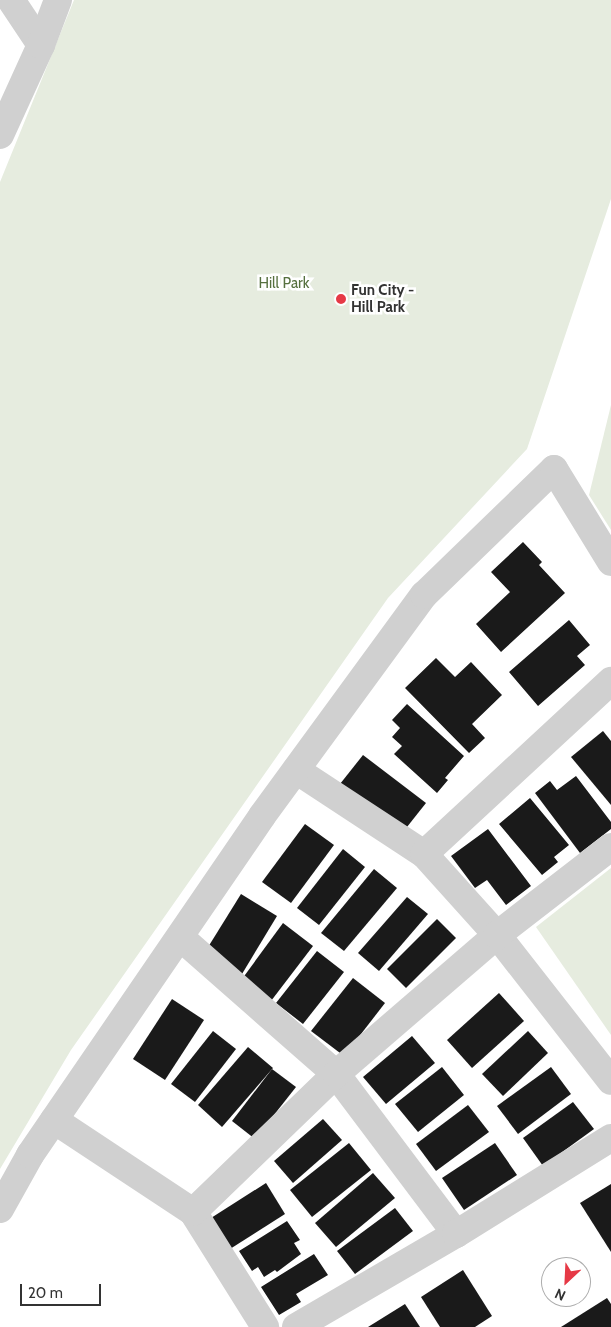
<!DOCTYPE html>
<html>
<head>
<meta charset="utf-8">
<style>
  body { margin:0 }
  #map { position:relative; width:611px; height:1327px; overflow:hidden; background:#fff; font-family:Cabin,sans-serif }
  div>[style] { position:absolute }
  [style*='--x'] { left:calc(var(--x)*1px); top:calc(var(--y)*1px); width:calc(var(--w)*1px); rotate:calc(var(--a)*1deg) }
  .green>* { inset:0; background:#e6ecdf }
  .building>* { inset:0; background:#1a1a1a }
  .minor>* { height:28px; margin:-14px; padding:0 14px; transform-origin:14px; border-radius:14px; background:#d0d0d0 }
  .dots>* { width:14px; height:14px; translate:-50% -50%; box-sizing:border-box; border:2px solid #fff; border-radius:50% }
  span { translate:-50% -50%; white-space:nowrap; text-align:center; line-height:1.15; -webkit-text-stroke:5px #fff; paint-order:stroke }
  .park-label { font-size:15px; color:#56703f }
  .poi-label { font-size:15px; color:#333; font-weight:700 }
  .left { translate:0 -50%; text-align:left }
  .north { position:absolute; left:541px; top:1257px; width:50px; height:50px; box-sizing:border-box; background:#fff; border:1px solid #adadad; border-radius:50%; rotate:205deg; font-size:14px; font-weight:700; line-height:20px; text-align:center; color:#333 }
  .north::after { content:''; display:block; margin:auto; width:18px; height:22px; background:#e63946; clip-path:polygon(50% 0,100% 100%,50% 72%,0 100%) }
  .scale { position:absolute; left:20px; top:1284px; width:81px; height:22px; box-sizing:border-box; border:2px solid #333; border-top:0; padding-left:6px; font-size:15px; line-height:18px; white-space:nowrap; color:#333; -webkit-text-stroke:4px #fff; paint-order:stroke }
</style>
</head>
<body>
<div id="map">
  <div class="green">
    <div style="clip-path:polygon(74px 0,611px 0,611px 199px,527px 449px,388px 598px,71px 1050px,0 1169px,0 182px)"></div>
    <div style="clip-path:polygon(611px 405px,611px 530px,589px 495px)"></div>
    <div style="clip-path:polygon(611px 868px,611px 1035px,536px 927px)"></div>
  </div>
  <div class="building">
    <div style="clip-path:polygon(523px 542px,542px 562px,539px 565px,565px 593px,501px 652px,476px 624px,510px 592px,491px 572px)"></div>
    <div style="clip-path:polygon(569px 620px,590px 645px,577px 656px,585px 665px,538px 706px,509px 672px)"></div>
    <div style="clip-path:polygon(436px 658px,455px 677px,471px 662px,502px 695px,472px 724px,485px 738px,469px 753px,405px 688px)"></div>
    <div style="clip-path:polygon(407px 704px,464px 756px,445px 778px,448px 780px,437px 793px,394px 754px,402px 746px,392px 737px,400px 728px,392px 720px)"></div>
    <div style="clip-path:polygon(603px 731px,611px 741px,611px 805px,571px 757px)"></div>
    <div style="clip-path:polygon(363px 755px,426px 803px,403px 832px,340px 784px)"></div>
    <div style="clip-path:polygon(576px 776px,611px 822px,611px 829px,580px 853px,535px 793px,550px 781px,557px 790px)"></div>
    <div style="clip-path:polygon(530px 798px,569px 845px,554px 857px,558px 862px,542px 875px,499px 824px)"></div>
    <div style="clip-path:polygon(305px 824px,334px 845px,291px 903px,262px 882px)"></div>
    <div style="clip-path:polygon(488px 829px,531px 886px,506px 905px,487px 880px,475px 888px,451px 856px)"></div>
    <div style="clip-path:polygon(343px 849px,365px 867px,319px 925px,297px 908px)"></div>
    <div style="clip-path:polygon(374px 869px,397px 888px,344px 951px,321px 933px)"></div>
    <div style="clip-path:polygon(241px 894px,277px 916px,242px 974px,205px 952px)"></div>
    <div style="clip-path:polygon(407px 897px,428px 914px,379px 971px,358px 953px)"></div>
    <div style="clip-path:polygon(437px 919px,456px 938px,406px 988px,387px 969px)"></div>
    <div style="clip-path:polygon(283px 923px,313px 946px,271px 1001px,242px 979px)"></div>
    <div style="clip-path:polygon(317px 951px,344px 972px,303px 1024px,276px 1003px)"></div>
    <div style="clip-path:polygon(353px 978px,385px 1003px,344px 1056px,311px 1031px)"></div>
    <div style="clip-path:polygon(499px 993px,524px 1021px,472px 1068px,447px 1040px)"></div>
    <div style="clip-path:polygon(172px 999px,204px 1020px,165px 1080px,133px 1059px)"></div>
    <div style="clip-path:polygon(213px 1031px,236px 1049px,195px 1102px,171px 1084px)"></div>
    <div style="clip-path:polygon(528px 1031px,548px 1053px,503px 1096px,482px 1074px)"></div>
    <div style="clip-path:polygon(412px 1036px,435px 1063px,386px 1104px,363px 1077px)"></div>
    <div style="clip-path:polygon(248px 1047px,273px 1068px,222px 1127px,198px 1105px)"></div>
    <div style="clip-path:polygon(442px 1067px,464px 1095px,418px 1132px,395px 1104px)"></div>
    <div style="clip-path:polygon(551px 1067px,571px 1094px,518px 1134px,497px 1106px)"></div>
    <div style="clip-path:polygon(272px 1069px,296px 1087px,255px 1139px,232px 1121px)"></div>
    <div style="clip-path:polygon(573px 1102px,594px 1129px,543px 1166px,523px 1138px)"></div>
    <div style="clip-path:polygon(468px 1105px,489px 1132px,436px 1171px,416px 1144px)"></div>
    <div style="clip-path:polygon(323px 1119px,342px 1140px,293px 1183px,274px 1161px)"></div>
    <div style="clip-path:polygon(349px 1143px,371px 1170px,312px 1217px,290px 1190px)"></div>
    <div style="clip-path:polygon(495px 1143px,517px 1175px,464px 1210px,442px 1178px)"></div>
    <div style="clip-path:polygon(373px 1173px,395px 1198px,336px 1247px,315px 1223px)"></div>
    <div style="clip-path:polygon(266px 1183px,285px 1214px,230px 1249px,211px 1218px)"></div>
    <div style="clip-path:polygon(611px 1184px,611px 1252px,580px 1203px)"></div>
    <div style="clip-path:polygon(395px 1208px,413px 1231px,355px 1274px,337px 1251px)"></div>
    <div style="clip-path:polygon(287px 1221px,300px 1240px,294px 1243px,301px 1254px,277px 1272px,275px 1270px,264px 1277px,258px 1267px,252px 1271px,239px 1251px)"></div>
    <div style="clip-path:polygon(314px 1254px,328px 1275px,296px 1294px,301px 1302px,279px 1315px,261px 1287px)"></div>
    <div style="clip-path:polygon(463px 1270px,492px 1316px,475px 1327px,440px 1327px,421px 1297px)"></div>
    <div style="clip-path:polygon(607px 1298px,611px 1304px,611px 1327px,561px 1327px)"></div>
    <div style="clip-path:polygon(405px 1304px,420px 1327px,368px 1327px)"></div>
  </div>
  <div class="minor">
    <div style="--x:11;--y:0;--w:54;--a:56.3"></div>
    <div style="--x:0;--y:135;--w:99;--a:-65.5"></div>
    <div style="--x:41;--y:45;--w:48;--a:-69.3"></div>
    <div style="--x:296;--y:770;--w:153;--a:33.3"></div>
    <div style="--x:424;--y:854;--w:109;--a:48"></div>
    <div style="--x:497;--y:935;--w:185;--a:52"></div>
    <div style="--x:424;--y:854;--w:255;--a:-42.8"></div>
    <div style="--x:180;--y:937;--w:208;--a:41.3"></div>
    <div style="--x:336;--y:1074;--w:200;--a:53.1"></div>
    <div style="--x:54;--y:1120;--w:167;--a:33.5"></div>
    <div style="--x:193;--y:1212;--w:136;--a:57.9"></div>
    <div style="--x:0;--y:1209;--w:62;--a:-60.9"></div>
    <div style="--x:30;--y:1155;--w:411;--a:-55.6"></div>
    <div style="--x:262;--y:816;--w:274;--a:-53.8"></div>
    <div style="--x:424;--y:595;--w:181;--a:-44.1"></div>
    <div style="--x:554;--y:469;--w:109;--a:58.5"></div>
    <div style="--x:193;--y:1212;--w:199;--a:-44"></div>
    <div style="--x:336;--y:1074;--w:213;--a:-40.8"></div>
    <div style="--x:497;--y:935;--w:144;--a:-37.7"></div>
    <div style="--x:296;--y:1327;--w:185;--a:-30.2"></div>
    <div style="--x:456;--y:1234;--w:182;--a:-31.8"></div>
  </div>
  <div class="dots">
    <div style="left:341px;top:299px;background:#e63946"></div>
  </div>
  <div class="park-label">
    <span style="left:284px;top:284px">Hill Park</span>
  </div>
  <div class="poi-label">
    <span class="left" style="left:351px;top:299px">Fun City -<br>Hill Park</span>
  </div>
  <div class="north">N</div>
  <div class="scale">20 m</div>
</div>
</body>
</html>
